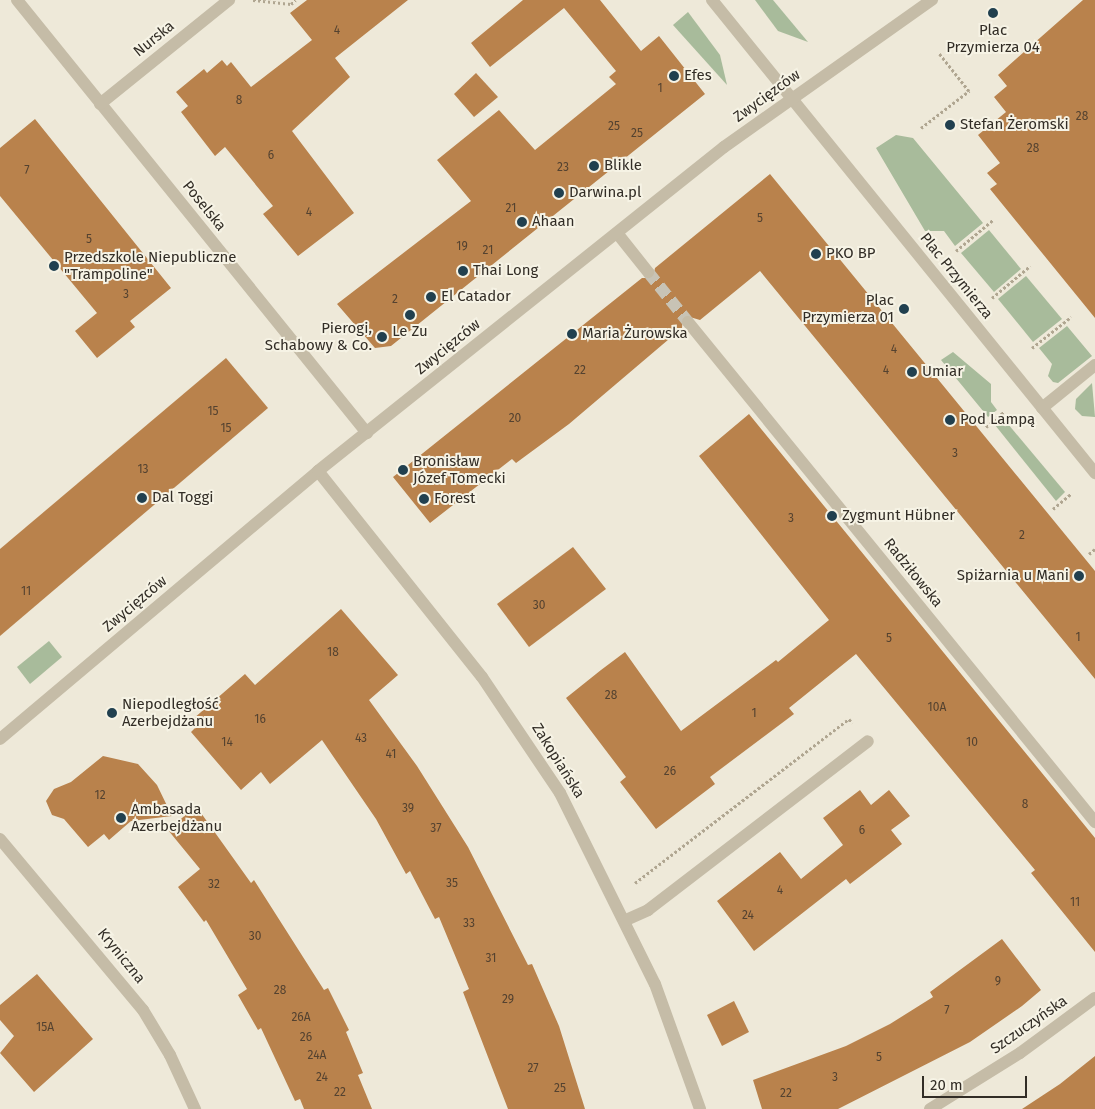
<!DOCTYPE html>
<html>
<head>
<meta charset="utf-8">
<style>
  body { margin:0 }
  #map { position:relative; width:1095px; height:1109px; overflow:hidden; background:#eee9d9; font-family:"Fira Sans",sans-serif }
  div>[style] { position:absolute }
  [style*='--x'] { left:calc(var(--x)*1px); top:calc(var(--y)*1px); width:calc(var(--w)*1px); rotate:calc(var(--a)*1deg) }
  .green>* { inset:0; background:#a8bb9b }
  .building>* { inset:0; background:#b9824c }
  .minor-tunnel>* { height:12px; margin-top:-6px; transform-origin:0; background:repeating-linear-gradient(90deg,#c8c3b5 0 12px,transparent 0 18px) }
  .path>* { height:3px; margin-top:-1.5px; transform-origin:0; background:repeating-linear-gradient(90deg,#b0a691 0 2.5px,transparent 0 5px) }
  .minor>* { height:12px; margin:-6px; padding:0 6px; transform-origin:6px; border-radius:6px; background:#c5bca7 }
  .dots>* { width:14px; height:14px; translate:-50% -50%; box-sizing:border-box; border:2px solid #f6f3e5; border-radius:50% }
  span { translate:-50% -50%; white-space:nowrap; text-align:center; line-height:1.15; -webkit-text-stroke:4px #f6f3e5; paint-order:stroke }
  .number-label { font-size:12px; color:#544230 }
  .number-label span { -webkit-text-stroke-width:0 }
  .poi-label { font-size:15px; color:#322d26 }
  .left { translate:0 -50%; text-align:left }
  .right { translate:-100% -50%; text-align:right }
  .street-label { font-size:15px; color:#322d26 }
  .scale { position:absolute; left:922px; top:1076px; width:105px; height:22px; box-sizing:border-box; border:2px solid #322d26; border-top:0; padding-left:6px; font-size:15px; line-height:18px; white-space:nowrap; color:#322d26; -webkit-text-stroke:4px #f6f3e5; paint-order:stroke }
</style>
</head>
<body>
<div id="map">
  <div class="green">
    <div style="clip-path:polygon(755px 0,773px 0,808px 42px,778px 31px)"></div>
    <div style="clip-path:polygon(688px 12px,720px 55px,727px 85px,673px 25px)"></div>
    <div style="clip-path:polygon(896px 135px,913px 138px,983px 223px,955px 246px,944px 231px,925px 231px,876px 148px)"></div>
    <div style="clip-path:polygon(989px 230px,1021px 269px,994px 292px,961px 253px)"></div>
    <div style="clip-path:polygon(1026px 276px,1062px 319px,1033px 342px,998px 299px)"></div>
    <div style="clip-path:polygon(1067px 326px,1092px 356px,1058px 383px,1053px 382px,1048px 376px,1052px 364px,1039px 348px)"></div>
    <div style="clip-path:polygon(953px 352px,991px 384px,991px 402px,997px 410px,988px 417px,941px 360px)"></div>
    <div style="clip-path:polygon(1092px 383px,1095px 417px,1082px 416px,1075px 409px,1076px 399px)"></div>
    <div style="clip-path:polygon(1003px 418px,1065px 492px,1056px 501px,995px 425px)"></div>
    <div style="clip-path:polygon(49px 641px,62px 657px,30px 684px,17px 667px)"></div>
  </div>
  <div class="building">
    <div style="clip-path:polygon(307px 0,408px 0,335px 58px,350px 77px,292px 131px,354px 213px,298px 256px,263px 214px,273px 206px,225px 147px,215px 156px,181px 112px,188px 106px,176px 92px,204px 69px,207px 73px,222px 60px,227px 66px,231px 62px,251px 87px,312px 40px,290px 13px)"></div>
    <div style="clip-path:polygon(523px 0,600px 0,641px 51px,659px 36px,705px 94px,391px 346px,375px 348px,337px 304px,471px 201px,437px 160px,499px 110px,535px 150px,616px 84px,609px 77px,616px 71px,564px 8px,490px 67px,471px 43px)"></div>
    <div style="clip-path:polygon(1083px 0,1095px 0,1095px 318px,990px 189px,997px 184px,987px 173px,1000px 163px,978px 135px,1006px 112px,994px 97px,1007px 86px,998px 75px)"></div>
    <div style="clip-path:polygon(476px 73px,498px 97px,474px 117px,454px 94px)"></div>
    <div style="clip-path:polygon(35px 119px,171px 288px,130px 321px,135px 327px,97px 358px,75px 331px,97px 313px,0 196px,0 148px)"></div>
    <div style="clip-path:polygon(770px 174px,1095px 571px,1095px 679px,760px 271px,700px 320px,683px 315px,682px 328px,569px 424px,516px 463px,512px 459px,430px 523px,393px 477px,642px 278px,653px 278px,655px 268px)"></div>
    <div style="clip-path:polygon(226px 358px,268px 408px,0 636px,0 549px)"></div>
    <div style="clip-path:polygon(749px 414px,1095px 838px,1095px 952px,1031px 873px,1035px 870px,856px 654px,789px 708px,794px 714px,710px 777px,715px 784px,656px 829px,620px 782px,626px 777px,566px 698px,601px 670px,625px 652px,681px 731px,776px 660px,778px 662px,829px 620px,699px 456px)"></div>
    <div style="clip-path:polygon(573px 547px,606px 589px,529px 647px,497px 604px)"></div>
    <div style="clip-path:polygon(341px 609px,398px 675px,369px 700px,417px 766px,468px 847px,528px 965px,532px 964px,559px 1026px,585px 1109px,508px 1109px,463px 992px,469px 989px,439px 917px,435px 919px,410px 871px,406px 874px,376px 819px,322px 740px,270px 784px,261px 772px,241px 790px,191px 732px,198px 725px,193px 719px,245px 674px,255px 685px)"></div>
    <div style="clip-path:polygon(103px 756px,138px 764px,157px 785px,172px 816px,131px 821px,109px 840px,104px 834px,88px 847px,64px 819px,52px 815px,46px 801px,54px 789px,71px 782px)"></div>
    <div style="clip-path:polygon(860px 790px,871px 805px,889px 790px,910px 816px,891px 830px,902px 844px,850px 884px,846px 879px,754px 951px,717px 901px,780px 852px,801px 879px,843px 845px,823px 818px)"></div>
    <div style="clip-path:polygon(196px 806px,251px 883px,254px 880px,324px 990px,328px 988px,349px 1030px,346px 1032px,363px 1073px,358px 1075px,372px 1109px,304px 1109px,300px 1099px,295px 1101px,261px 1028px,258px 1030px,238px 995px,247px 989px,206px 920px,204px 922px,178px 887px,200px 869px,168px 830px)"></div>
    <div style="clip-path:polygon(1002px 939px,1041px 990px,1022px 1006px,970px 1042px,838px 1109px,762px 1109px,753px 1080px,846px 1046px,890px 1024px,933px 997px,930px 992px)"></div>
    <div style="clip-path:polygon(37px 974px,93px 1039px,34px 1092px,0 1053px,14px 1036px,0 1020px,0 1005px)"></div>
    <div style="clip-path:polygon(734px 1001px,749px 1032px,722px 1046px,707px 1015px)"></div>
    <div style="clip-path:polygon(1095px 1056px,1095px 1109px,1022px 1109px,1060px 1084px)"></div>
  </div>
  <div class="minor-tunnel">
    <div style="--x:648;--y:272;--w:64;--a:51.3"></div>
  </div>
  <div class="path">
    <div style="--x:253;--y:0;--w:38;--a:6"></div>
    <div style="--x:291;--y:4;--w:6;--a:-39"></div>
    <div style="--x:921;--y:128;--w:61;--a:-37.6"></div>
    <div style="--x:969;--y:91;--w:48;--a:-128.3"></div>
    <div style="--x:956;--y:251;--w:48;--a:-40"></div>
    <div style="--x:992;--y:298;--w:50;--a:-40.1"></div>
    <div style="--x:1032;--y:348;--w:50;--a:-38.5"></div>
    <div style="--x:986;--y:427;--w:23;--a:-40"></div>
    <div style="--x:1053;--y:509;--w:23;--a:-40"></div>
    <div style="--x:1089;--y:554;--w:8;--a:-40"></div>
    <div style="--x:635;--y:883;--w:270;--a:-37.5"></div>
    <div style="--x:849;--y:719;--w:5;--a:53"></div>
  </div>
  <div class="minor">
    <div style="--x:17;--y:0;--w:557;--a:51.05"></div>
    <div style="--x:712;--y:0;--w:609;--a:51"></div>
    <div style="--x:100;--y:104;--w:166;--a:-38.9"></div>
    <div style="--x:617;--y:233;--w:50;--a:51.5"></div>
    <div style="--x:688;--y:322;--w:645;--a:50.85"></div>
    <div style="--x:1042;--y:408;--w:68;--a:-39.1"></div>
    <div style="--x:318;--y:471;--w:263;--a:51.5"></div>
    <div style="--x:482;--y:677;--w:140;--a:56.1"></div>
    <div style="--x:560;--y:793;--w:213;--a:63.6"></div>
    <div style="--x:655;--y:984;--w:133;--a:70.2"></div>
    <div style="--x:0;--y:739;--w:416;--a:-40.1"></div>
    <div style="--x:318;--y:471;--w:519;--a:-38.59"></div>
    <div style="--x:724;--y:147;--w:255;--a:-35.3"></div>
    <div style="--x:0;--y:839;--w:223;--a:50.1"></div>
    <div style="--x:143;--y:1010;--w:52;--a:59"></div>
    <div style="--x:170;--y:1055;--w:60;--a:65.2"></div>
    <div style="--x:626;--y:920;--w:24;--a:-24"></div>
    <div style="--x:648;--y:910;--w:277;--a:-37.5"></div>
    <div style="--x:930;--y:1109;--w:106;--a:-31.9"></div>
    <div style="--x:1020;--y:1053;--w:93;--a:-36.3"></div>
  </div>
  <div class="dots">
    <div style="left:993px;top:13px;background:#21404f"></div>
    <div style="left:674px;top:76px;background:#21404f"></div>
    <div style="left:950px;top:125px;background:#21404f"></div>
    <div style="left:594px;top:166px;background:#21404f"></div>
    <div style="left:559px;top:193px;background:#21404f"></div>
    <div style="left:522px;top:222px;background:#21404f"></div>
    <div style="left:816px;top:254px;background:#21404f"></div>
    <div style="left:54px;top:266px;background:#21404f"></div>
    <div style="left:463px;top:271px;background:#21404f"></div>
    <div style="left:431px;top:297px;background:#21404f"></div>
    <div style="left:904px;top:309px;background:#21404f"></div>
    <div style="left:410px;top:315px;background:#21404f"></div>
    <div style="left:572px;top:334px;background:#21404f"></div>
    <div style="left:382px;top:337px;background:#21404f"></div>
    <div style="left:912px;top:372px;background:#21404f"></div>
    <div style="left:950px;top:420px;background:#21404f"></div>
    <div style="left:403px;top:470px;background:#21404f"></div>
    <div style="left:142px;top:498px;background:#21404f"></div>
    <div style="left:424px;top:499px;background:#21404f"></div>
    <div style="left:832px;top:516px;background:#21404f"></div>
    <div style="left:1079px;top:576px;background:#21404f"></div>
    <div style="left:112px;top:713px;background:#21404f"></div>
    <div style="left:121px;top:818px;background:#21404f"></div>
  </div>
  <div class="number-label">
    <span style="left:337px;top:31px">4</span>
    <span style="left:660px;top:89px">1</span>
    <span style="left:239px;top:101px">8</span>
    <span style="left:1082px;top:117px">28</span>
    <span style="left:614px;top:127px">25</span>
    <span style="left:637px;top:134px">25</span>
    <span style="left:1033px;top:149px">28</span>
    <span style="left:271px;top:156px">6</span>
    <span style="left:563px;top:168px">23</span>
    <span style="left:27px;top:171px">7</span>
    <span style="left:511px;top:209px">21</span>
    <span style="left:309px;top:213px">4</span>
    <span style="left:760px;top:219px">5</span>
    <span style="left:89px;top:240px">5</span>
    <span style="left:462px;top:247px">19</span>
    <span style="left:488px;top:251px">21</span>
    <span style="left:126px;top:295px">3</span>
    <span style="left:395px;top:300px">2</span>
    <span style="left:894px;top:350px">4</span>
    <span style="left:580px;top:371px">22</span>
    <span style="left:886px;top:371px">4</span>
    <span style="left:213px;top:412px">15</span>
    <span style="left:515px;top:419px">20</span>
    <span style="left:226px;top:429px">15</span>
    <span style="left:955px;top:454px">3</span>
    <span style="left:143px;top:470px">13</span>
    <span style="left:791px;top:519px">3</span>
    <span style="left:1022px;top:536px">2</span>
    <span style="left:26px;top:592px">11</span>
    <span style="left:539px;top:606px">30</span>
    <span style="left:1078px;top:638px">1</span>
    <span style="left:889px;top:639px">5</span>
    <span style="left:333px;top:653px">18</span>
    <span style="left:611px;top:696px">28</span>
    <span style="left:937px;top:708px">10A</span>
    <span style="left:754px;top:714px">1</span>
    <span style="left:260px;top:720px">16</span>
    <span style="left:361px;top:739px">43</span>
    <span style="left:227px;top:743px">14</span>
    <span style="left:972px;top:743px">10</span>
    <span style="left:391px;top:755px">41</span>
    <span style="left:670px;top:772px">26</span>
    <span style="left:100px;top:796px">12</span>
    <span style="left:1025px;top:805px">8</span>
    <span style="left:408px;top:809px">39</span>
    <span style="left:436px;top:829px">37</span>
    <span style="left:862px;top:831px">6</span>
    <span style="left:452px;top:884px">35</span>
    <span style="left:214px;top:885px">32</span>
    <span style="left:780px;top:891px">4</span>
    <span style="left:1075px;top:903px">11</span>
    <span style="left:748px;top:916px">24</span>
    <span style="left:469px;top:924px">33</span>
    <span style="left:255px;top:937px">30</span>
    <span style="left:491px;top:959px">31</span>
    <span style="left:998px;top:982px">9</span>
    <span style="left:280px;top:991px">28</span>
    <span style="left:508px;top:1000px">29</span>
    <span style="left:947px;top:1011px">7</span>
    <span style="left:301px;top:1018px">26A</span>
    <span style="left:45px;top:1028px">15A</span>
    <span style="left:306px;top:1038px">26</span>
    <span style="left:317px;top:1056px">24A</span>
    <span style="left:879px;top:1058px">5</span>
    <span style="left:533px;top:1069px">27</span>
    <span style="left:322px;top:1078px">24</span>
    <span style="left:835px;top:1078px">3</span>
    <span style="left:560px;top:1089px">25</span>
    <span style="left:340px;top:1093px">22</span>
    <span style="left:786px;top:1094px">22</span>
  </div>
  <div class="poi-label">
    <span style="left:993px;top:39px">Plac<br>Przymierza 04</span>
    <span class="left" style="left:684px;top:76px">Efes</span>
    <span class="left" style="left:960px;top:125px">Stefan Żeromski</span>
    <span class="left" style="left:604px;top:166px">Blikle</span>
    <span class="left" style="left:569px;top:193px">Darwina.pl</span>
    <span class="left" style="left:532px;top:222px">Ahaan</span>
    <span class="left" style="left:826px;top:254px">PKO BP</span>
    <span class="left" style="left:64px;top:266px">Przedszkole Niepubliczne<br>"Trampoline"</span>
    <span class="left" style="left:473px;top:271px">Thai Long</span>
    <span class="left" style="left:441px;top:297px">El Catador</span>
    <span class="right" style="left:894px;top:309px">Plac<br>Przymierza 01</span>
    <span class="right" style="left:372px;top:337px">Pierogi,<br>Schabowy &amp; Co.</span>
    <span style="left:410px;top:332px">Le Zu</span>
    <span class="left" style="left:582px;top:334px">Maria Żurowska</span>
    <span class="left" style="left:922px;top:372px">Umiar</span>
    <span class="left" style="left:960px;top:420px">Pod Lampą</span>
    <span class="left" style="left:413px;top:470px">Bronisław<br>Józef Tomecki</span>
    <span class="left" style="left:152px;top:498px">Dal Toggi</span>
    <span class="left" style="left:434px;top:499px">Forest</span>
    <span class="left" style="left:842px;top:516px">Zygmunt Hübner</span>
    <span class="right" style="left:1069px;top:576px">Spiżarnia u Mani</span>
    <span class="left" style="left:122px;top:713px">Niepodległość<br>Azerbejdżanu</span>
    <span class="left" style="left:131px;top:818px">Ambasada<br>Azerbejdżanu</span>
  </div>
  <div class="street-label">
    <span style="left:154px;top:39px;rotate:-39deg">Nurska</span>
    <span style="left:767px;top:96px;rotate:-36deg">Zwycięzców</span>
    <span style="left:204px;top:206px;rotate:51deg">Poselska</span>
    <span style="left:956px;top:276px;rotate:51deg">Plac Przymierza</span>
    <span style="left:448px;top:347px;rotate:-39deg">Zwycięzców</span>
    <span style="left:913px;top:573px;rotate:51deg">Radziłowska</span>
    <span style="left:135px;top:604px;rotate:-40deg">Zwycięzców</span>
    <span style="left:558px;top:761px;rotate:58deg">Zakopiańska</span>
    <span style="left:121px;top:956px;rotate:51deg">Kryniczna</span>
    <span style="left:1029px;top:1025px;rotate:-35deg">Szczuczyńska</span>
  </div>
  <div class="scale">20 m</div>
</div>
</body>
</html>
